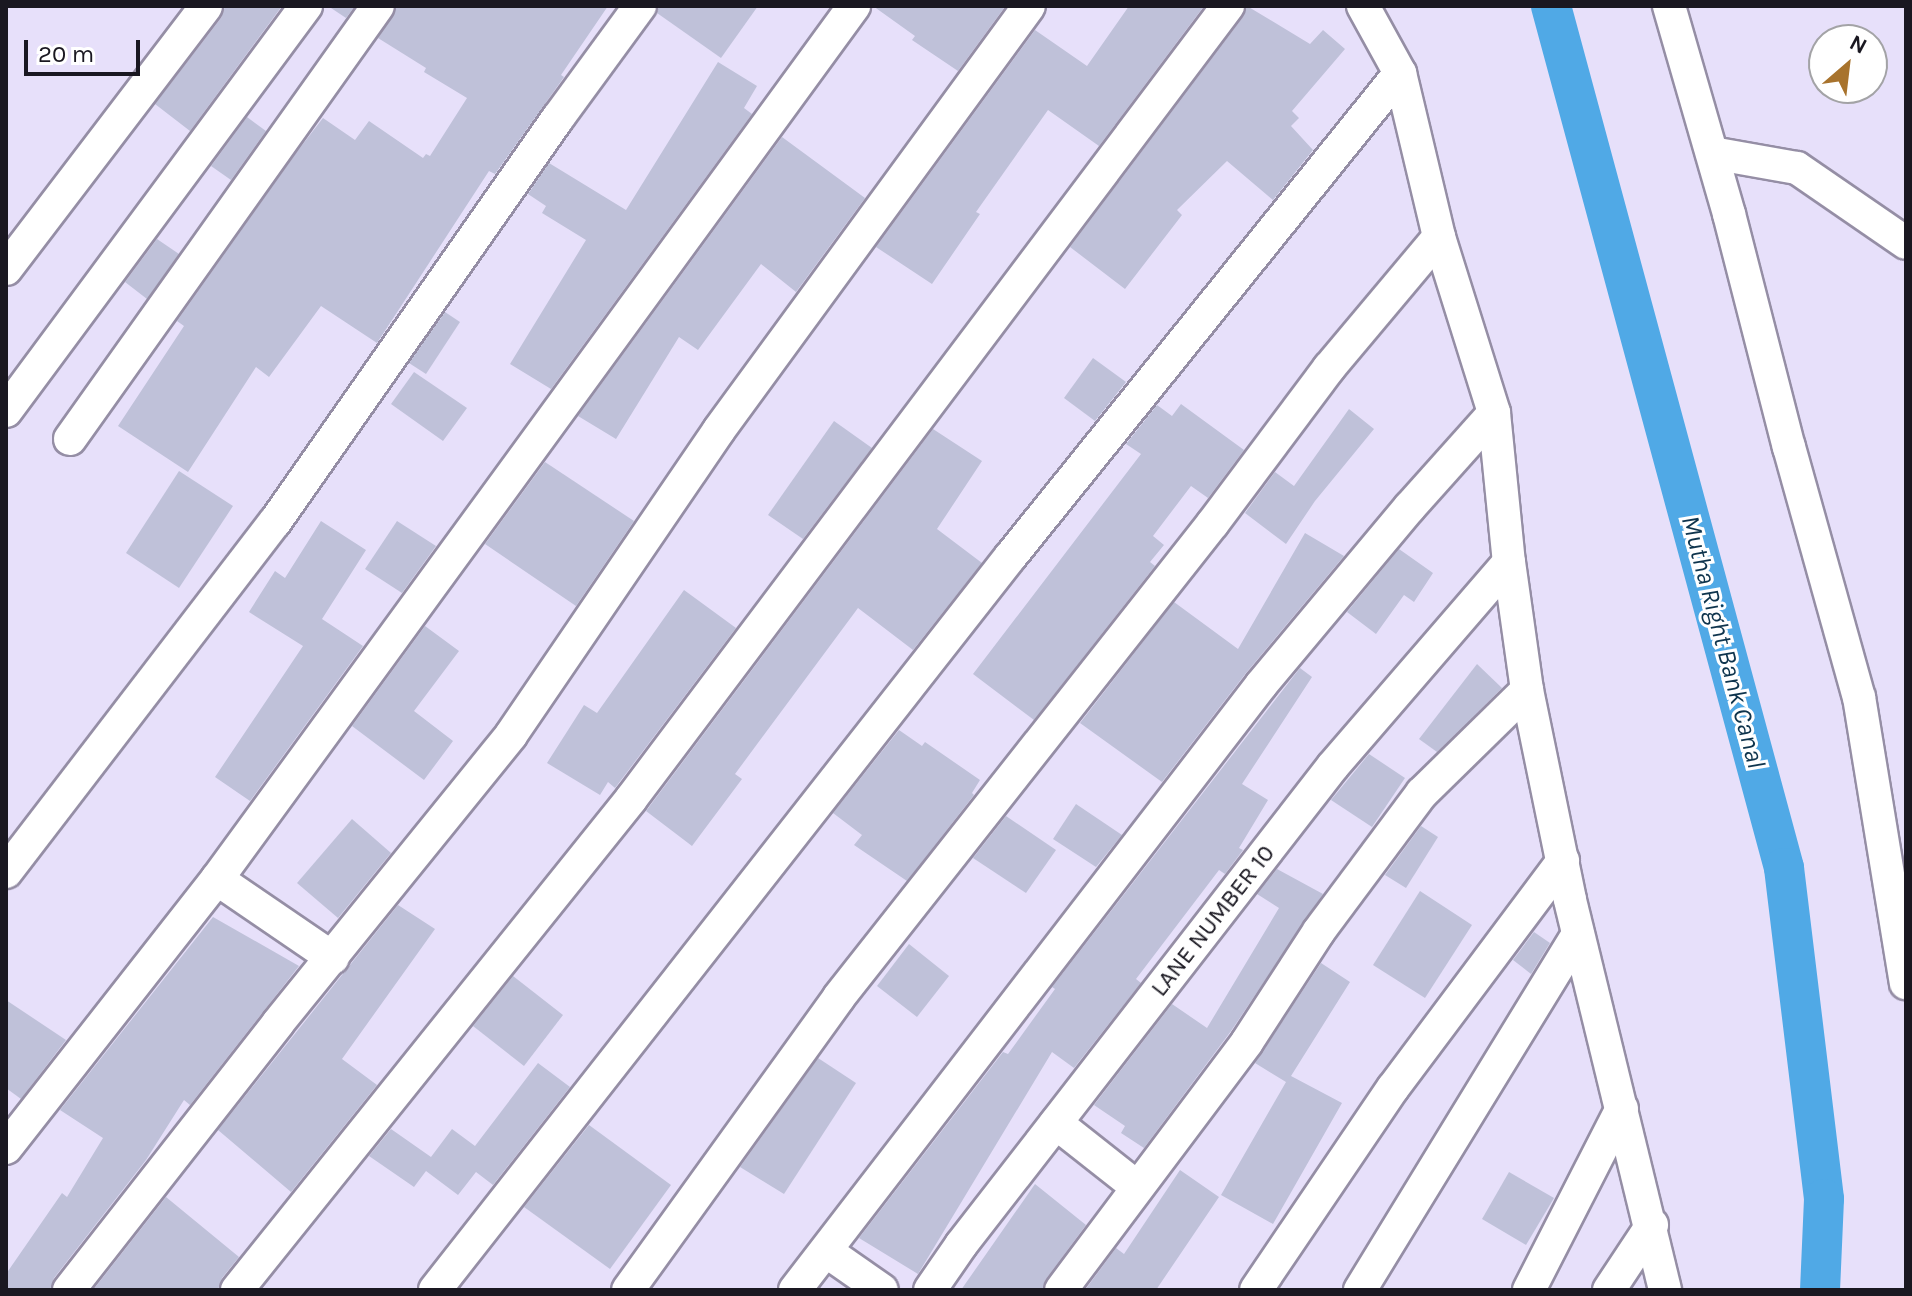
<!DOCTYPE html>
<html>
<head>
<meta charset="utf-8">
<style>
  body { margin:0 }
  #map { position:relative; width:1912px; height:1296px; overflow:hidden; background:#e7e0fa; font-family:Karla,sans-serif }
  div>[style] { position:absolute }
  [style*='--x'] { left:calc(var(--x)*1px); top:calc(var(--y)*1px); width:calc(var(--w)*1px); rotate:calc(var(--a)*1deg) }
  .canal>* { height:40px; margin:-20px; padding:0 20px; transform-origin:20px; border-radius:20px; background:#50a9e6 }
  .building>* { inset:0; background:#bfc1d9 }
  .roads { filter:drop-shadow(2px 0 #958ea5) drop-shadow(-2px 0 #958ea5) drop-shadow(0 2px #958ea5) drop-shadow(0 -2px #958ea5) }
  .street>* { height:32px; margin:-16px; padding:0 16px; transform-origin:16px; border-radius:16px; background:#fff }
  span { translate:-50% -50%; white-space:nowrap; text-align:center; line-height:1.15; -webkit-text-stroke:6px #fff; paint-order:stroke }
  .street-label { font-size:24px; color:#1a1821 }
  .water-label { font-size:26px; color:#0e344d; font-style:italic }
  .frame { position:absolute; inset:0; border:8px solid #1a1821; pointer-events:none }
  .north { position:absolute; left:1808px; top:24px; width:80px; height:80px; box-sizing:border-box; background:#fff; border:2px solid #a3a3a6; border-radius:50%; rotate:28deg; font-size:22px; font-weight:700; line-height:32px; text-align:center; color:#1a1821 }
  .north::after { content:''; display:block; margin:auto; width:28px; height:36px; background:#a8732d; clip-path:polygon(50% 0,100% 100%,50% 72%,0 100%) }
  .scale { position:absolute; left:24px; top:40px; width:116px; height:36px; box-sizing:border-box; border:4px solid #1a1821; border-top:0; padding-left:10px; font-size:24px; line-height:28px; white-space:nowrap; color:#1a1821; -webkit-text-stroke:6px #fff; paint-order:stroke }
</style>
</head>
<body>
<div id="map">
  <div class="canal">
    <div style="--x:1551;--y:6;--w:893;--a:74.87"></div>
    <div style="--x:1784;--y:868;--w:333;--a:83.1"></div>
    <div style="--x:1824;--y:1199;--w:91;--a:92.5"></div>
  </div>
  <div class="building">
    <div style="clip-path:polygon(225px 6px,282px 6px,190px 131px,155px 104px,221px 18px)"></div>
    <div style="clip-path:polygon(328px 6px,355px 6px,346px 18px)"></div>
    <div style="clip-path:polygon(397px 6px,608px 6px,561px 75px,564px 77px,495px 174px,489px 171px,377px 343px,321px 306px,269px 377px,256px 367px,188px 472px,118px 426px,184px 326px,177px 321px,296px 153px,323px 118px,355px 140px,369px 121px,423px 158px,426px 154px,430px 156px,467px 98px,424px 72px,426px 68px,378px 38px)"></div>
    <div style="clip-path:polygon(659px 6px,758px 6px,721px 58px,657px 13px)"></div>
    <div style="clip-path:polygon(873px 6px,1001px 6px,1004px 8px,958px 71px,912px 40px,915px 36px)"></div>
    <div style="clip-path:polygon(1129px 6px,1204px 6px,1099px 146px,1048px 110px,976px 212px,980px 214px,932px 284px,876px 247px,1035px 30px,1087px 66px)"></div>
    <div style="clip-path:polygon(1247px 6px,1310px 44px,1323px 30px,1345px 49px,1292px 111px,1299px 118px,1291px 126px,1313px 150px,1273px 200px,1227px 161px,1177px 210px,1182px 215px,1125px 289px,1070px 247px,1243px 17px)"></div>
    <div style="clip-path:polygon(718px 62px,757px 86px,744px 108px,752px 114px,551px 389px,510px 364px,586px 240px,542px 213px,546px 206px,528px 194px,549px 163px,626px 210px)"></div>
    <div style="clip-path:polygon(247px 117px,266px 131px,231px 180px,211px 166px)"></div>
    <div style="clip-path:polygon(782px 137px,865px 198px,796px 292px,761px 264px,698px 350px,679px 337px,616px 439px,578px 416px)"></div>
    <div style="clip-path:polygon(157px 239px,179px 254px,147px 299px,125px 282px)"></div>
    <div style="clip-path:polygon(445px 312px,460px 322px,426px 374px,409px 363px)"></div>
    <div style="clip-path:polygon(1093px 358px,1126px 382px,1095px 421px,1064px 398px)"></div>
    <div style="clip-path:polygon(414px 372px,467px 408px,443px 441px,391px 404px)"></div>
    <div style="clip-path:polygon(1181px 404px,1244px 450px,1208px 498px,1191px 486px,1153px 536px,1164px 545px,1150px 562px,1155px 566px,1034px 720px,973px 674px,1141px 454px,1126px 444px,1157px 405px,1172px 416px)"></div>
    <div style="clip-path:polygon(1349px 409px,1374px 429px,1315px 501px,1286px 544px,1245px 513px,1275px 472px,1294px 486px)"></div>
    <div style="clip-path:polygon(834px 421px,872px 448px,803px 539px,768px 515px)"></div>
    <div style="clip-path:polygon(933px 429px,982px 461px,937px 529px,982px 563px,913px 650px,858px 608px,735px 774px,742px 779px,692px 846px,646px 811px)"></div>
    <div style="clip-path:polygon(545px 462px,634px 521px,576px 606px,485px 544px)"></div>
    <div style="clip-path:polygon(179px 471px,233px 506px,179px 588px,126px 553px)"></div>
    <div style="clip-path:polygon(321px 521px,366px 550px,322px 619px,363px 646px,250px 801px,215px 777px,303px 646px,249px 612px,275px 571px,285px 578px)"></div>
    <div style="clip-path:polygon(397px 521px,436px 546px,402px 593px,365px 569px)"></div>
    <div style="clip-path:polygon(1305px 533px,1344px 556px,1246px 673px,1162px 782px,1080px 723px,1174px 602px,1238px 649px)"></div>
    <div style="clip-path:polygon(1399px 549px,1433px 573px,1414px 602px,1404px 595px,1376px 634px,1347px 612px)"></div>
    <div style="clip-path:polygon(684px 590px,736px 628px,615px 788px,608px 782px,600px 795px,547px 763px,584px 705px,597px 713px)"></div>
    <div style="clip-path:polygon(425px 626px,459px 651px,414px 711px,453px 741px,424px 780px,352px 726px)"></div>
    <div style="clip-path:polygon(1477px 664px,1502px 688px,1437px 752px,1419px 739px)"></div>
    <div style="clip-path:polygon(1300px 668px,1312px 677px,1242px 784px,1268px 800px,1239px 848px,1243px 850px,1225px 874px,1219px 870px,1136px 979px,1141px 983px,1074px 1068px,1052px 1052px,918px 1274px,859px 1238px,1003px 1052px,1008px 1054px,1055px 989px,1052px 987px)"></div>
    <div style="clip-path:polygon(899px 730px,922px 746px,925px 742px,980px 780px,972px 793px,974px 795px,907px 881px,854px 845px,862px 835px,833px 813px)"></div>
    <div style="clip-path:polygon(1369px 754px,1405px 778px,1372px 827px,1331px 800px)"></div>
    <div style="clip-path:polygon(1076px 804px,1122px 835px,1096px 867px,1053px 839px)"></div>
    <div style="clip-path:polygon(1006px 816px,1056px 850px,1026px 893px,973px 858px)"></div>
    <div style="clip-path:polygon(352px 819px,391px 853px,338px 918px,297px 883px)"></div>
    <div style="clip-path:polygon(1421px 826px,1438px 837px,1406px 888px,1385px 875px)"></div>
    <div style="clip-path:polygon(1277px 869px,1323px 894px,1231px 1031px,1144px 1148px,1121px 1133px,1125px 1126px,1094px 1105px,1172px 1004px,1207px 1028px,1279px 908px,1257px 894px)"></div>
    <div style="clip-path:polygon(1420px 891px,1472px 925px,1425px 998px,1373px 965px)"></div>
    <div style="clip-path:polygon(398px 905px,435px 929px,342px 1059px,377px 1085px,291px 1192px,218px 1130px)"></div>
    <div style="clip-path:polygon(213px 917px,299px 966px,190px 1105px,184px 1100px,146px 1160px,54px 1278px,50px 1290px,6px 1290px,6px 1274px,62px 1193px,67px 1197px,103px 1138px,60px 1110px)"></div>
    <div style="clip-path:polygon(1534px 932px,1550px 943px,1531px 974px,1513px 960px)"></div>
    <div style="clip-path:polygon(909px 944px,949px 976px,917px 1017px,877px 986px)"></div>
    <div style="clip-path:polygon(1321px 963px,1350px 982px,1291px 1076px,1342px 1103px,1273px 1224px,1221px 1195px,1286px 1082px,1255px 1063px)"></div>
    <div style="clip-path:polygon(513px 976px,563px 1015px,524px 1066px,473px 1026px)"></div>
    <div style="clip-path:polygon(6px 1000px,66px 1040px,21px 1099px,6px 1088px)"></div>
    <div style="clip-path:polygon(818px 1058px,856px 1083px,784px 1194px,740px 1167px)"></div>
    <div style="clip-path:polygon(538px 1063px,570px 1087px,493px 1185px,476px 1172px,458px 1195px,426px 1171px,414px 1187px,369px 1156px,391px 1129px,431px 1157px,452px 1129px,475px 1146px)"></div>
    <div style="clip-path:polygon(589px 1125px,671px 1185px,610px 1269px,524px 1207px)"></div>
    <div style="clip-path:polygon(1180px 1170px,1219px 1197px,1156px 1290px,1085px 1290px,1116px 1248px,1124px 1254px)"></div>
    <div style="clip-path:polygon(1509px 1172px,1554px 1198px,1526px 1245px,1482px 1219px)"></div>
    <div style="clip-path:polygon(1035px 1184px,1086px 1225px,1046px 1279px,1042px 1290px,961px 1290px)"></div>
    <div style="clip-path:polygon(166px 1197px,239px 1257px,222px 1278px,218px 1290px,93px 1290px)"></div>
  </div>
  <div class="roads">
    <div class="street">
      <div style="--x:1363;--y:6;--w:77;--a:61.1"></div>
      <div style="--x:1400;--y:73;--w:169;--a:76.6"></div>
      <div style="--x:1439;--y:237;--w:184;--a:72.6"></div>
      <div style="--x:1494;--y:413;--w:150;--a:84.3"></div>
      <div style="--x:1509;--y:562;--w:129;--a:82"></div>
      <div style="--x:1527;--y:690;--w:214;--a:78.4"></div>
      <div style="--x:1570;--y:900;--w:401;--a:76.3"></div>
      <div style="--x:1669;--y:6;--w:216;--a:73.9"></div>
      <div style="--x:1729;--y:214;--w:241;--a:75.6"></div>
      <div style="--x:1789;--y:447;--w:260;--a:74.4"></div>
      <div style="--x:1859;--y:697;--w:290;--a:80.7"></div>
      <div style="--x:1712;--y:153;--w:86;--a:10"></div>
      <div style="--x:1797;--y:168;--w:132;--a:34.5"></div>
      <div style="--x:6;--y:269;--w:330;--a:-52.7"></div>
      <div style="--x:6;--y:411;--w:504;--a:-53.47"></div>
      <div style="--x:70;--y:439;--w:531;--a:-54.58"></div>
      <div style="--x:6;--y:872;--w:441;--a:-52.5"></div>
      <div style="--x:275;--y:522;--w:493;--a:-55"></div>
      <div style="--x:558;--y:118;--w:139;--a:-53.8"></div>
      <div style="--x:217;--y:879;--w:140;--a:34.3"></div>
      <div style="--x:1056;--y:1123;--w:103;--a:38.3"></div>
      <div style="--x:6;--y:1148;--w:342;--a:-51.9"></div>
      <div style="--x:217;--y:879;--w:1081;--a:-53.88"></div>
      <div style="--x:826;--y:1251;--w:68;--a:34.9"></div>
      <div style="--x:69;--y:1290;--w:339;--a:-51.9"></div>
      <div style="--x:278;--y:1023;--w:370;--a:-51"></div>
      <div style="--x:511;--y:735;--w:369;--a:-55.7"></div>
      <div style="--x:719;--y:430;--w:525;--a:-53.83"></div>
      <div style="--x:237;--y:1290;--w:630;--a:-51.25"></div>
      <div style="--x:631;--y:799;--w:993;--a:-53.03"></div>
      <div style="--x:435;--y:1290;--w:933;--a:-51.88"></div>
      <div style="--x:1011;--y:556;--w:620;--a:-51.15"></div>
      <div style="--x:628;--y:1290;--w:361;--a:-54.2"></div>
      <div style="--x:839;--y:997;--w:604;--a:-51.73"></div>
      <div style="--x:1213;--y:523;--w:194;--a:-53.2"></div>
      <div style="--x:1329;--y:368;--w:171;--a:-50"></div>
      <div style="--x:795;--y:1290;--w:764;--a:-52.39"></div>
      <div style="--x:1261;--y:685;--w:232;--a:-50.1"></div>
      <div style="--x:1410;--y:507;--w:126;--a:-48.2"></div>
      <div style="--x:930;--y:1290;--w:55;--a:-55.4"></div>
      <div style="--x:961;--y:1245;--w:606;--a:-52.17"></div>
      <div style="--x:1333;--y:766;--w:269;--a:-49.2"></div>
      <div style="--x:1061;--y:1290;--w:310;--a:-53.1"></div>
      <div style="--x:1247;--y:1042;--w:132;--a:-57"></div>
      <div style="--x:1319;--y:931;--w:172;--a:-53.3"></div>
      <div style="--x:1422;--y:793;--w:147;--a:-44.4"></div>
      <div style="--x:1256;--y:1290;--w:244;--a:-55.9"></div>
      <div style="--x:1393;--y:1088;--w:284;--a:-53.2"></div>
      <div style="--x:1360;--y:1290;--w:417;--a:-58.5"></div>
      <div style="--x:1529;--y:1290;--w:204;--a:-62.9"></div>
      <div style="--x:1609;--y:1290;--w:78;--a:-56.5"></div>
    </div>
  </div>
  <div class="street-label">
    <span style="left:1213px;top:921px;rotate:-52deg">LANE NUMBER 10</span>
  </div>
  <div class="water-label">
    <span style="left:1723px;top:642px;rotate:75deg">Mutha Right Bank Canal</span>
  </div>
  <div class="frame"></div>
  <div class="north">N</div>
  <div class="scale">20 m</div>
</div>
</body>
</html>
